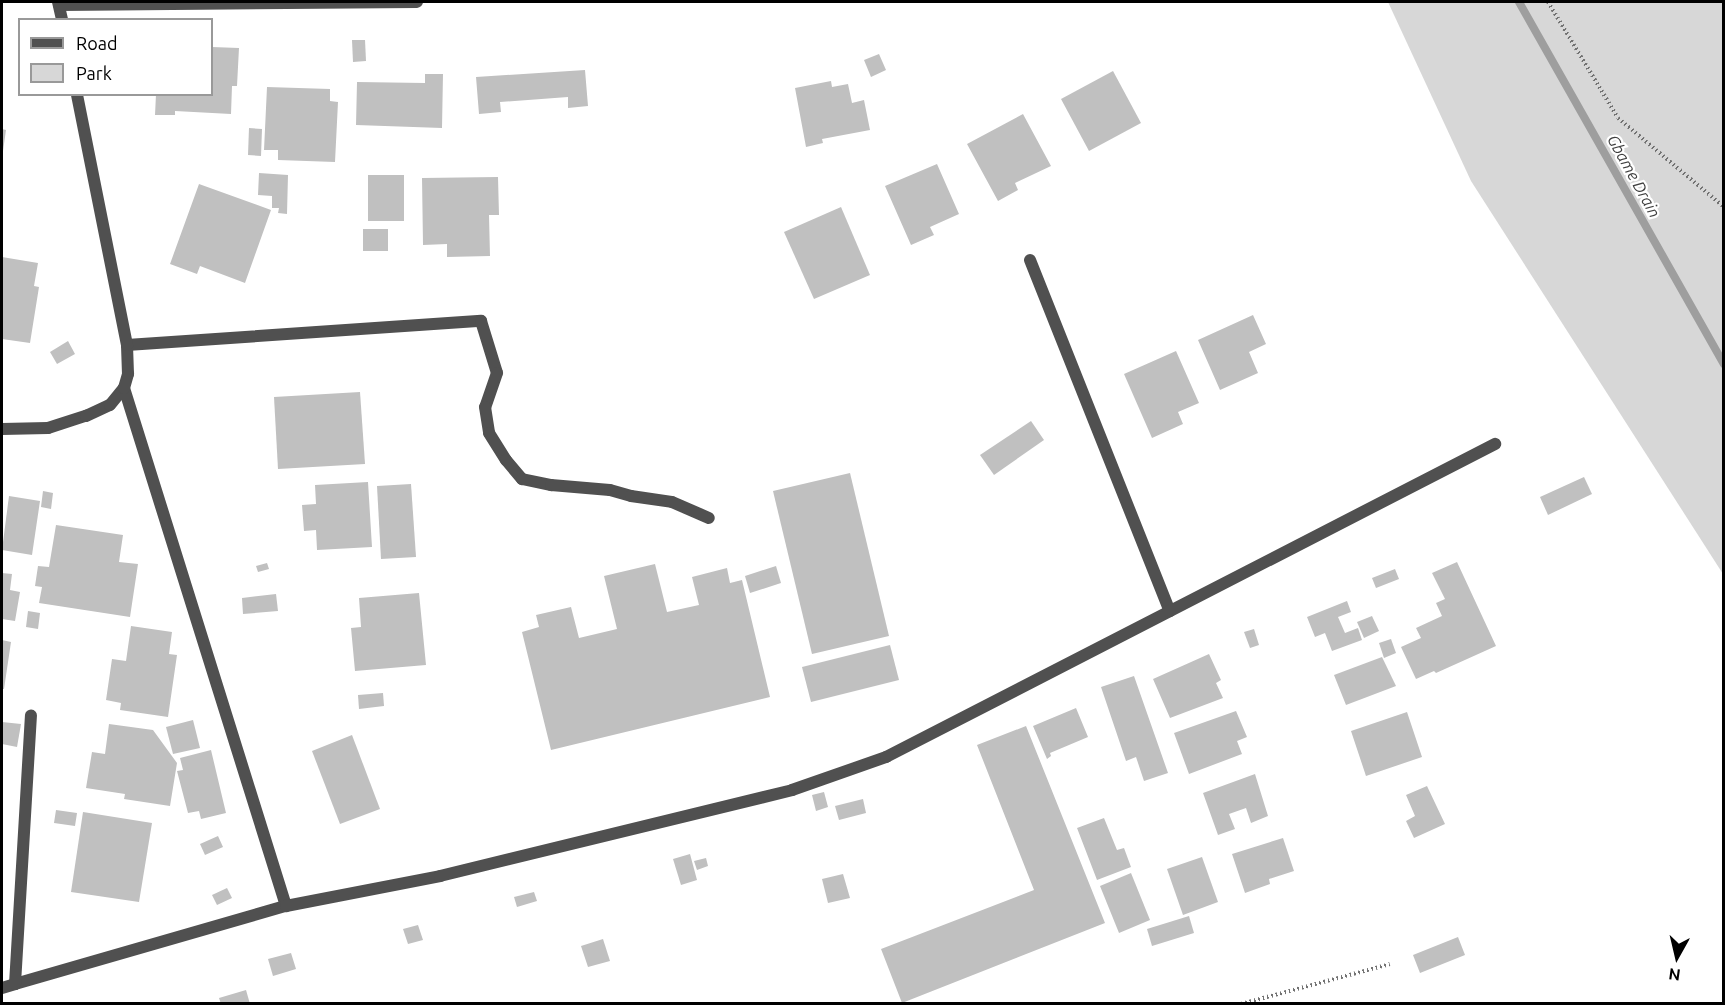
<!DOCTYPE html>
<html>
<head>
<meta charset="utf-8">
<style>
  body { margin:0 }
  #map { position:relative; width:1725px; height:1005px; overflow:hidden; background:#fff; font-family:Ubuntu,sans-serif }
  div>[style] { position:absolute }
  [style*='--x'] { left:calc(var(--x)*1px); top:calc(var(--y)*1px); width:calc(var(--w)*1px); rotate:calc(var(--a)*1deg) }
  .green>* { inset:0; background:#d7d7d7 }
  .stream>* { height:8px; margin:-4px; padding:0 4px; transform-origin:4px; border-radius:4px; background:#9e9e9e }
  .building>* { inset:0; background:#c0c0c0 }
  .path>* { height:4px; margin-top:-2px; transform-origin:0; background:repeating-linear-gradient(90deg,#727272 0 1.5px,transparent 0 4.5px) }
  .lane>* { height:12px; margin:-6px; padding:0 6px; transform-origin:6px; border-radius:6px; background:#505050 }
  .street>* { height:12px; margin:-6px; padding:0 6px; transform-origin:6px; border-radius:6px; background:#505050 }
  span { translate:-50% -50%; white-space:nowrap; text-align:center; line-height:1.15; -webkit-text-stroke:4.5px #fff; paint-order:stroke }
  .water-label { font-size:16px; color:#3f3f3f; font-style:italic }
  .frame { position:absolute; inset:0; border:3px solid #000; pointer-events:none }
  .legend { position:absolute; left:18px; top:18px; width:195px; height:78px; box-sizing:border-box; background:#fff; border:2px solid #999; margin:0; padding:8px 10px; list-style:none; font-size:18px; color:#000 }
  .legend li { display:flex; align-items:center; gap:12px; height:30px }
  .legend b { width:30px; border:2px solid #999 }
  .north { position:absolute; left:1647px; top:927px; width:60px; height:60px; -webkit-text-stroke:4px #fff; paint-order:stroke; rotate:188deg; font-size:16px; font-weight:700; line-height:24px; text-align:center; color:#000 }
  .north::after { content:''; display:block; margin:auto; width:21px; height:27px; background:#000; clip-path:polygon(50% 0,100% 100%,50% 72%,0 100%) }
</style>
</head>
<body>
<div id="map">
  <div class="green">
    <div style="clip-path:polygon(1388px 2px,1723px 2px,1723px 574px,1471px 181px)"></div>
  </div>
  <div class="stream">
    <div style="--x:1519;--y:2;--w:416;--a:60.5"></div>
  </div>
  <div class="building">
    <div style="clip-path:polygon(352px 40px,365px 40px,366px 61px,353px 62px)"></div>
    <div style="clip-path:polygon(212px 47px,239px 48px,237px 86px,232px 86px,231px 114px,175px 111px,175px 115px,155px 115px,156px 94px,212px 94px)"></div>
    <div style="clip-path:polygon(879px 54px,886px 70px,871px 77px,864px 60px)"></div>
    <div style="clip-path:polygon(585px 70px,588px 106px,568px 108px,568px 97px,500px 102px,501px 112px,479px 114px,476px 77px)"></div>
    <div style="clip-path:polygon(1113px 71px,1141px 123px,1089px 151px,1061px 99px)"></div>
    <div style="clip-path:polygon(425px 74px,443px 74px,442px 128px,356px 125px,357px 82px,425px 83px)"></div>
    <div style="clip-path:polygon(831px 81px,832px 87px,848px 84px,852px 103px,864px 100px,870px 130px,822px 139px,823px 143px,806px 147px,795px 88px)"></div>
    <div style="clip-path:polygon(267px 87px,330px 89px,330px 101px,338px 102px,335px 162px,278px 160px,278px 150px,264px 150px)"></div>
    <div style="clip-path:polygon(1023px 114px,1051px 166px,1015px 183px,1018px 190px,998px 201px,967px 144px)"></div>
    <div style="clip-path:polygon(249px 128px,262px 129px,261px 156px,248px 155px)"></div>
    <div style="clip-path:polygon(2px 129px,6px 130px,3px 151px,2px 151px)"></div>
    <div style="clip-path:polygon(937px 164px,959px 214px,930px 227px,934px 235px,911px 245px,885px 186px)"></div>
    <div style="clip-path:polygon(259px 173px,288px 175px,287px 214px,278px 213px,279px 208px,272px 208px,272px 196px,258px 195px)"></div>
    <div style="clip-path:polygon(368px 175px,404px 175px,404px 221px,368px 221px)"></div>
    <div style="clip-path:polygon(498px 177px,499px 215px,489px 215px,490px 256px,447px 257px,447px 244px,423px 245px,422px 178px)"></div>
    <div style="clip-path:polygon(199px 184px,271px 210px,245px 283px,200px 266px,197px 274px,170px 264px)"></div>
    <div style="clip-path:polygon(841px 207px,870px 275px,814px 299px,784px 232px)"></div>
    <div style="clip-path:polygon(363px 229px,388px 229px,388px 251px,363px 251px)"></div>
    <div style="clip-path:polygon(2px 257px,38px 263px,34px 286px,39px 287px,30px 343px,2px 339px)"></div>
    <div style="clip-path:polygon(1253px 315px,1266px 344px,1249px 352px,1258px 373px,1220px 390px,1198px 340px)"></div>
    <div style="clip-path:polygon(68px 341px,75px 354px,57px 364px,50px 352px)"></div>
    <div style="clip-path:polygon(1176px 351px,1199px 403px,1178px 412px,1183px 424px,1152px 438px,1124px 374px)"></div>
    <div style="clip-path:polygon(360px 392px,365px 464px,278px 469px,274px 397px)"></div>
    <div style="clip-path:polygon(1031px 421px,1044px 440px,994px 475px,980px 455px)"></div>
    <div style="clip-path:polygon(850px 473px,889px 636px,812px 654px,773px 491px)"></div>
    <div style="clip-path:polygon(1584px 477px,1592px 494px,1548px 515px,1540px 497px)"></div>
    <div style="clip-path:polygon(368px 482px,372px 547px,317px 550px,316px 530px,304px 531px,302px 505px,316px 504px,315px 485px)"></div>
    <div style="clip-path:polygon(411px 484px,416px 557px,381px 559px,377px 486px)"></div>
    <div style="clip-path:polygon(43px 491px,53px 493px,51px 509px,41px 507px)"></div>
    <div style="clip-path:polygon(9px 496px,40px 501px,32px 555px,2px 550px)"></div>
    <div style="clip-path:polygon(56px 525px,123px 535px,119px 562px,138px 564px,130px 617px,39px 603px,42px 587px,35px 586px,38px 566px,49px 567px)"></div>
    <div style="clip-path:polygon(1457px 562px,1496px 646px,1436px 673px,1434px 671px,1416px 679px,1401px 647px,1421px 638px,1416px 628px,1442px 616px,1436px 603px,1445px 599px,1432px 573px)"></div>
    <div style="clip-path:polygon(267px 563px,269px 569px,258px 572px,256px 566px)"></div>
    <div style="clip-path:polygon(655px 564px,667px 612px,699px 605px,692px 577px,727px 568px,730px 583px,742px 580px,770px 697px,551px 750px,522px 632px,539px 627px,536px 615px,571px 607px,579px 638px,617px 629px,604px 576px)"></div>
    <div style="clip-path:polygon(776px 566px,781px 583px,750px 593px,745px 576px)"></div>
    <div style="clip-path:polygon(1395px 569px,1399px 579px,1376px 588px,1372px 578px)"></div>
    <div style="clip-path:polygon(2px 573px,12px 574px,10px 590px,20px 592px,15px 621px,2px 619px)"></div>
    <div style="clip-path:polygon(419px 593px,426px 665px,355px 671px,351px 628px,361px 627px,359px 598px)"></div>
    <div style="clip-path:polygon(276px 594px,278px 611px,243px 614px,242px 598px)"></div>
    <div style="clip-path:polygon(1347px 601px,1351px 612px,1338px 617px,1345px 633px,1358px 628px,1362px 640px,1332px 651px,1325px 633px,1315px 637px,1307px 617px)"></div>
    <div style="clip-path:polygon(28px 611px,40px 613px,38px 629px,26px 627px)"></div>
    <div style="clip-path:polygon(1372px 616px,1379px 631px,1364px 638px,1357px 622px)"></div>
    <div style="clip-path:polygon(131px 626px,172px 632px,169px 654px,177px 655px,168px 717px,120px 710px,121px 703px,106px 700px,112px 659px,126px 661px)"></div>
    <div style="clip-path:polygon(1254px 629px,1259px 645px,1250px 648px,1244px 632px)"></div>
    <div style="clip-path:polygon(1391px 639px,1396px 653px,1384px 658px,1379px 643px)"></div>
    <div style="clip-path:polygon(2px 640px,11px 642px,4px 689px,2px 689px)"></div>
    <div style="clip-path:polygon(890px 645px,899px 680px,811px 702px,802px 667px)"></div>
    <div style="clip-path:polygon(1209px 654px,1221px 680px,1216px 683px,1223px 698px,1170px 718px,1153px 679px)"></div>
    <div style="clip-path:polygon(1382px 657px,1396px 686px,1346px 705px,1334px 675px)"></div>
    <div style="clip-path:polygon(1134px 676px,1168px 773px,1144px 781px,1136px 757px,1126px 761px,1101px 687px)"></div>
    <div style="clip-path:polygon(383px 693px,384px 706px,359px 709px,358px 695px)"></div>
    <div style="clip-path:polygon(1076px 708px,1088px 737px,1050px 753px,1051px 756px,1047px 759px,1033px 726px)"></div>
    <div style="clip-path:polygon(1236px 711px,1247px 737px,1237px 741px,1242px 754px,1189px 774px,1174px 733px)"></div>
    <div style="clip-path:polygon(1407px 712px,1422px 757px,1366px 776px,1351px 731px)"></div>
    <div style="clip-path:polygon(193px 720px,200px 748px,173px 754px,166px 727px)"></div>
    <div style="clip-path:polygon(2px 722px,21px 724px,17px 747px,2px 744px)"></div>
    <div style="clip-path:polygon(109px 724px,153px 730px,177px 763px,170px 806px,124px 799px,125px 794px,86px 788px,92px 752px,105px 754px)"></div>
    <div style="clip-path:polygon(1026px 726px,1105px 923px,902px 1003px,881px 949px,1034px 890px,977px 745px)"></div>
    <div style="clip-path:polygon(352px 735px,380px 809px,340px 824px,312px 751px)"></div>
    <div style="clip-path:polygon(211px 750px,226px 813px,201px 819px,199px 811px,188px 813px,177px 771px,183px 770px,180px 758px)"></div>
    <div style="clip-path:polygon(1255px 774px,1268px 816px,1251px 823px,1246px 808px,1229px 814px,1235px 829px,1218px 835px,1203px 793px)"></div>
    <div style="clip-path:polygon(1427px 786px,1445px 824px,1414px 838px,1406px 821px,1415px 816px,1406px 795px)"></div>
    <div style="clip-path:polygon(824px 792px,828px 807px,816px 811px,812px 795px)"></div>
    <div style="clip-path:polygon(863px 799px,866px 813px,839px 820px,835px 806px)"></div>
    <div style="clip-path:polygon(56px 810px,77px 813px,75px 826px,54px 823px)"></div>
    <div style="clip-path:polygon(83px 812px,152px 823px,139px 902px,71px 892px)"></div>
    <div style="clip-path:polygon(1104px 818px,1117px 850px,1124px 848px,1131px 867px,1097px 880px,1077px 828px)"></div>
    <div style="clip-path:polygon(218px 836px,223px 847px,205px 855px,200px 844px)"></div>
    <div style="clip-path:polygon(1283px 838px,1294px 871px,1269px 879px,1270px 884px,1245px 893px,1232px 854px)"></div>
    <div style="clip-path:polygon(690px 854px,697px 880px,681px 885px,673px 859px)"></div>
    <div style="clip-path:polygon(1202px 857px,1218px 902px,1183px 915px,1167px 869px)"></div>
    <div style="clip-path:polygon(706px 858px,708px 866px,697px 870px,694px 861px)"></div>
    <div style="clip-path:polygon(1131px 873px,1150px 920px,1119px 933px,1100px 886px)"></div>
    <div style="clip-path:polygon(843px 874px,850px 898px,828px 903px,822px 879px)"></div>
    <div style="clip-path:polygon(227px 888px,232px 898px,217px 905px,212px 895px)"></div>
    <div style="clip-path:polygon(534px 892px,537px 901px,517px 907px,514px 897px)"></div>
    <div style="clip-path:polygon(1189px 916px,1194px 933px,1152px 946px,1147px 929px)"></div>
    <div style="clip-path:polygon(418px 925px,423px 940px,408px 944px,403px 929px)"></div>
    <div style="clip-path:polygon(1458px 937px,1465px 955px,1420px 973px,1413px 955px)"></div>
    <div style="clip-path:polygon(603px 939px,610px 961px,588px 967px,581px 946px)"></div>
    <div style="clip-path:polygon(291px 953px,296px 969px,273px 976px,268px 959px)"></div>
    <div style="clip-path:polygon(246px 990px,250px 1004px,221px 1004px,219px 998px)"></div>
  </div>
  <div class="path">
    <div style="--x:1548;--y:2;--w:135;--a:58.9"></div>
    <div style="--x:1618;--y:118;--w:138;--a:40"></div>
    <div style="--x:1241;--y:1004;--w:154;--a:-15"></div>
  </div>
  <div class="lane">
    <div style="--x:127;--y:345;--w:355;--a:-3.9"></div>
    <div style="--x:481;--y:321;--w:54;--a:72.9"></div>
    <div style="--x:497;--y:373;--w:36;--a:109"></div>
    <div style="--x:485;--y:407;--w:26;--a:81"></div>
    <div style="--x:489;--y:433;--w:32;--a:58"></div>
    <div style="--x:506;--y:460;--w:25;--a:50"></div>
    <div style="--x:522;--y:479;--w:30;--a:12"></div>
    <div style="--x:551;--y:485;--w:59;--a:4.8"></div>
    <div style="--x:610;--y:490;--w:22;--a:16"></div>
    <div style="--x:631;--y:496;--w:41;--a:8.3"></div>
    <div style="--x:672;--y:502;--w:40;--a:23.4"></div>
  </div>
  <div class="street">
    <div style="--x:58;--y:2;--w:18;--a:77"></div>
    <div style="--x:59;--y:5;--w:358;--a:-0.5"></div>
    <div style="--x:1030;--y:260;--w:378;--a:68.3"></div>
    <div style="--x:124;--y:388;--w:543;--a:72.63"></div>
    <div style="--x:2;--y:429;--w:46;--a:-1.2"></div>
    <div style="--x:48;--y:428;--w:40;--a:-18"></div>
    <div style="--x:86;--y:416;--w:26;--a:-25"></div>
    <div style="--x:110;--y:405;--w:22;--a:-51"></div>
    <div style="--x:124;--y:388;--w:15;--a:-74"></div>
    <div style="--x:128;--y:374;--w:29;--a:-92"></div>
    <div style="--x:127;--y:345;--w:256;--a:-101.3"></div>
    <div style="--x:15;--y:984;--w:282;--a:-16.1"></div>
    <div style="--x:286;--y:906;--w:157;--a:-11"></div>
    <div style="--x:440;--y:876;--w:362;--a:-13.7"></div>
    <div style="--x:792;--y:790;--w:100;--a:-19.3"></div>
    <div style="--x:886;--y:757;--w:685;--a:-27.2"></div>
    <div style="--x:2;--y:988;--w:14;--a:-17"></div>
    <div style="--x:15;--y:984;--w:269;--a:-86.6"></div>
  </div>
  <div class="water-label">
    <span style="left:1634px;top:176px;rotate:61deg">Gbame Drain</span>
  </div>
  <div class="frame"></div>
  <ul class="legend">
  <li><b style="height:8px;background:#505050"></b>Road</li>
  <li><b style="height:16px;background:#d7d7d7"></b>Park</li>
  </ul>
  <div class="north">N</div>
</div>
</body>
</html>
